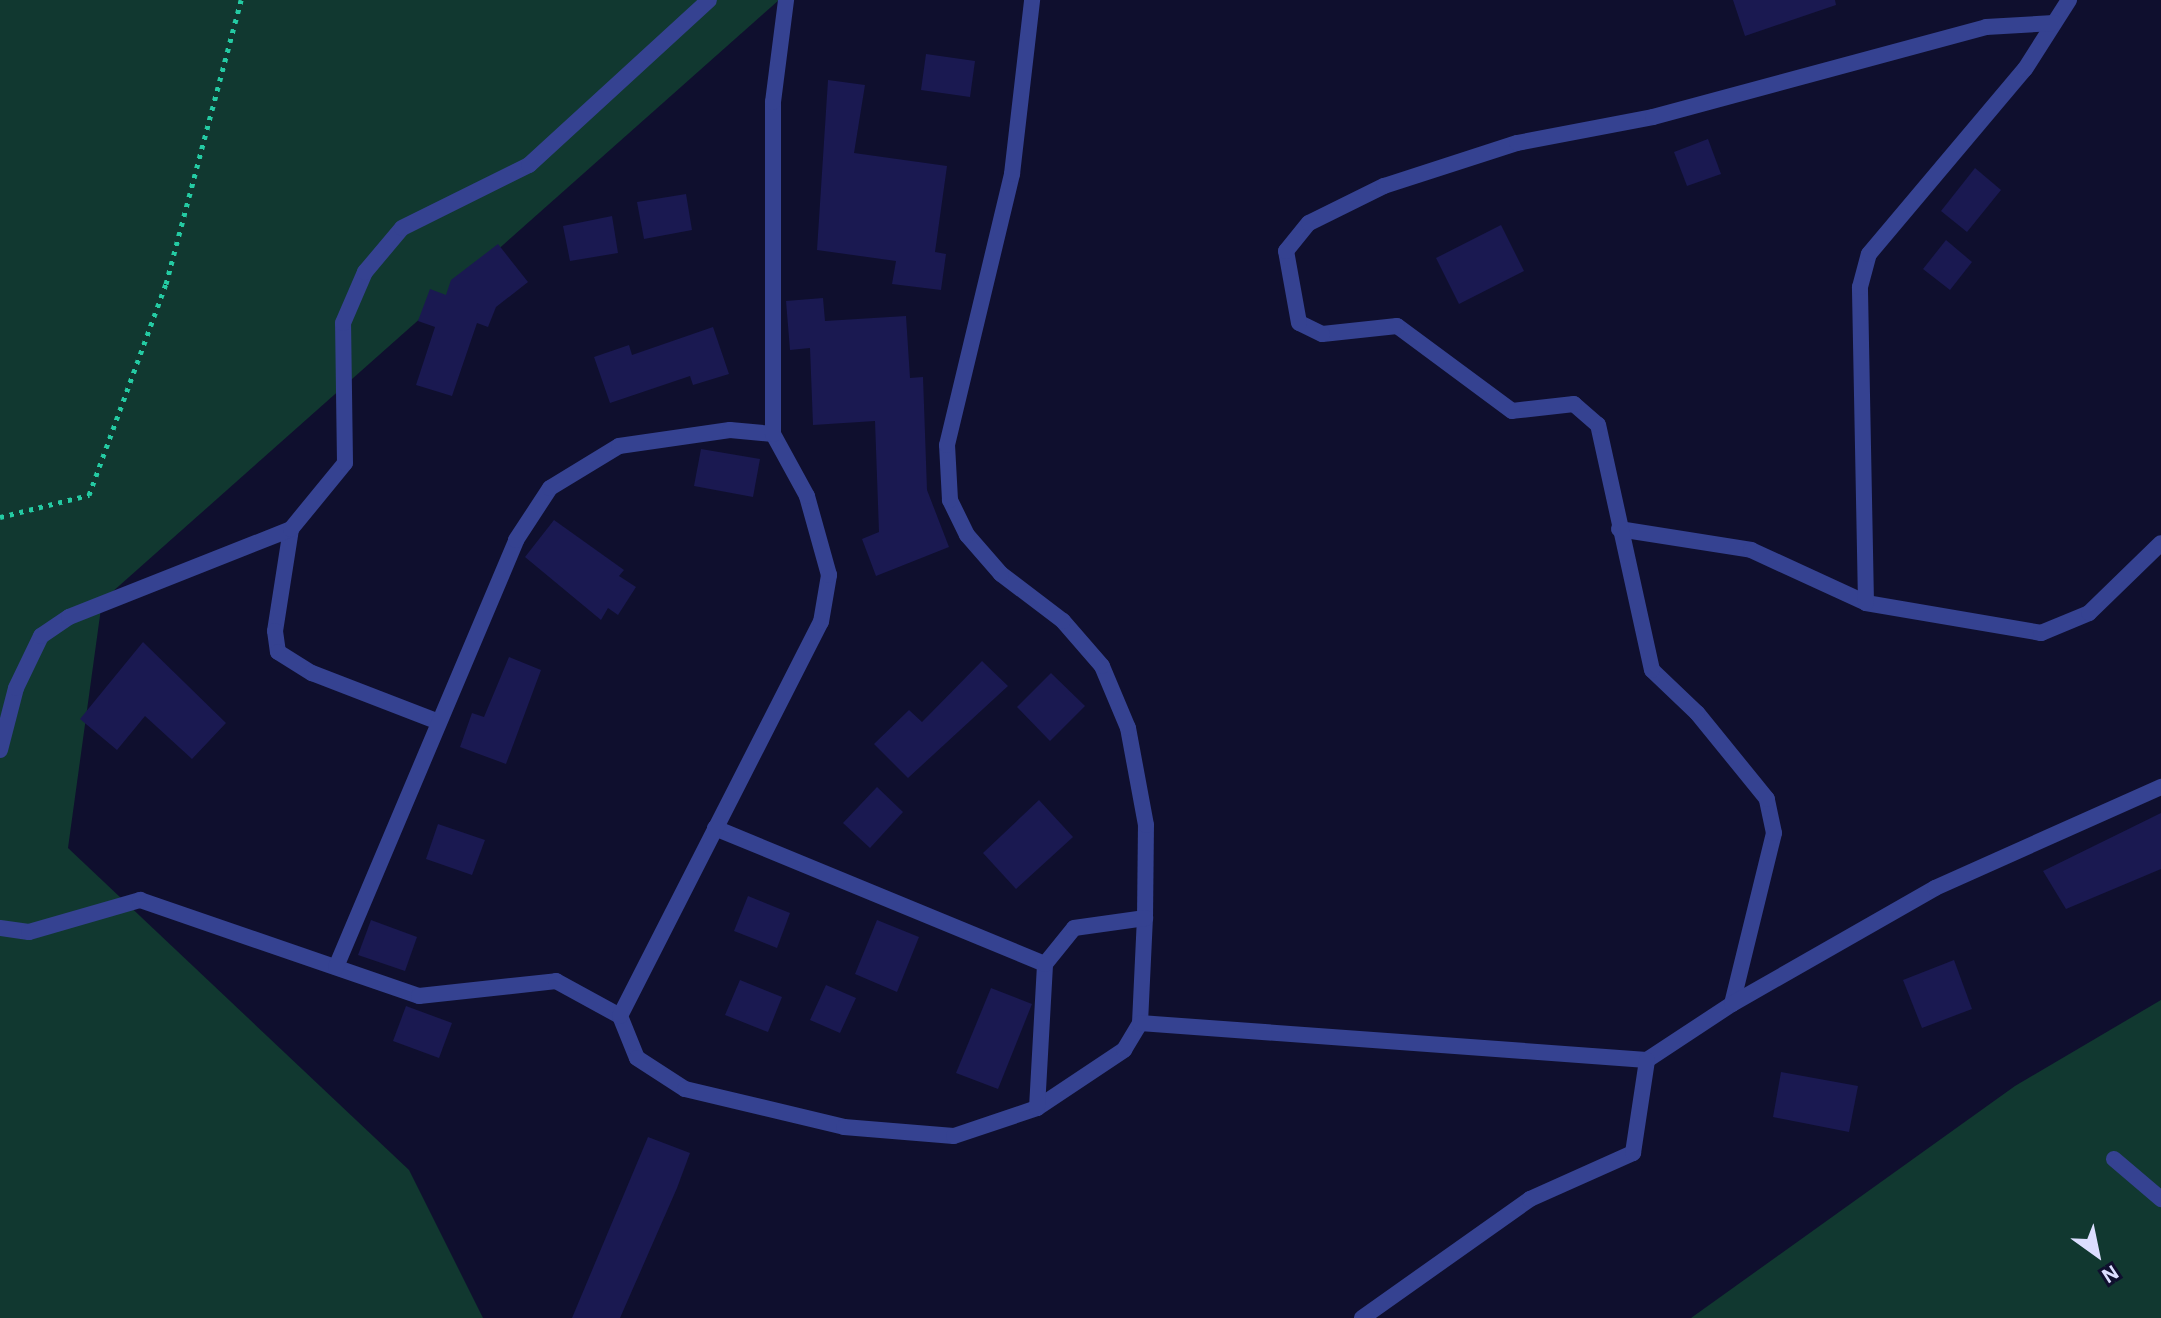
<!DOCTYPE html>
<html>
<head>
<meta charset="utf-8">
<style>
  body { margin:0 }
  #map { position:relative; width:2161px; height:1318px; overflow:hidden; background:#0f0f2e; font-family:"Alegreya Sans",sans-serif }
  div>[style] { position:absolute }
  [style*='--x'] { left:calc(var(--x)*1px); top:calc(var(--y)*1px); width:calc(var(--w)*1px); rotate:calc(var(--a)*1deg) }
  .green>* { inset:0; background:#113830 }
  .building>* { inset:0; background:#1a1951 }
  .path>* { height:5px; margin-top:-2.5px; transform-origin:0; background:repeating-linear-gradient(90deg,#24cba3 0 4px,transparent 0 10px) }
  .minor>* { height:16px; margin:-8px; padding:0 8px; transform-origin:8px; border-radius:8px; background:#354291 }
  span { translate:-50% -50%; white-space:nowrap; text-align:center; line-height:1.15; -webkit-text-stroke:8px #0f0f2e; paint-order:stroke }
  .north { position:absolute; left:2057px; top:1214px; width:80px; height:80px; -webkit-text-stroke:6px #0f0f2e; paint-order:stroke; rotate:147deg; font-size:22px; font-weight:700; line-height:32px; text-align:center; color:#dcdeff }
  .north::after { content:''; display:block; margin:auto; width:28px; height:36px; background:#dcdeff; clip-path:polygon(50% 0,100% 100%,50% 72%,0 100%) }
</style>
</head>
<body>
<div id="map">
  <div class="green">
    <div style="clip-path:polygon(0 0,779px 0,102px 601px,68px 848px,409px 1170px,483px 1318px,0 1318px)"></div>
    <div style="clip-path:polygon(2161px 1000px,2161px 1318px,1691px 1318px,2015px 1086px)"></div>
  </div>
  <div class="building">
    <div style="clip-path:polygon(1733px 0,1835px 0,1836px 5px,1745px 36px)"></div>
    <div style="clip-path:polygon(926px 54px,975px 61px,970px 97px,921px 90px)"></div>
    <div style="clip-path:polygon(828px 80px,865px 85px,854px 153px,947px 166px,935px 252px,946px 254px,941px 290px,892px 284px,896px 261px,817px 250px)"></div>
    <div style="clip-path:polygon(1708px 139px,1721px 174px,1687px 186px,1674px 152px)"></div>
    <div style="clip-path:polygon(1975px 168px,2001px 190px,1967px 232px,1941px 211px)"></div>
    <div style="clip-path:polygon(686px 194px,692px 230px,644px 239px,637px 202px)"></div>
    <div style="clip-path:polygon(612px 216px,618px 253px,570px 261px,563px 226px)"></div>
    <div style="clip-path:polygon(1501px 225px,1524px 271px,1459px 304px,1436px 258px)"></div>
    <div style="clip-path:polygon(1946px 240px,1972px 262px,1950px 290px,1923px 269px)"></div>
    <div style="clip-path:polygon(498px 244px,528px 282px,496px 307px,488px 327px,477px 323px,452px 396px,416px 385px,435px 327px,418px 321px,430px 289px,446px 295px,451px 280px)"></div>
    <div style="clip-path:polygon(823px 298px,825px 321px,906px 316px,910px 378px,923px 377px,927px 490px,949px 547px,876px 576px,862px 539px,879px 532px,875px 421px,813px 425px,810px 348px,790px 350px,786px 301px)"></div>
    <div style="clip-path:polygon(713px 327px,729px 374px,693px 385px,690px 376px,610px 403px,594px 357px,629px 345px,632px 355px)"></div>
    <div style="clip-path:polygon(701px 449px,760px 459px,753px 497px,694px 486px)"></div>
    <div style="clip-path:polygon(554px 520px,624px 570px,619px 576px,636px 587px,618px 615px,608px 608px,601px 620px,525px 557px)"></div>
    <div style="clip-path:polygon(143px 642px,226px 723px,192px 759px,145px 716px,117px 750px,80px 719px)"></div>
    <div style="clip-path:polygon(509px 657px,541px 670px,506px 764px,460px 747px,472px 713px,484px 717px)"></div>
    <div style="clip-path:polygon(982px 661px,1008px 686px,908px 778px,874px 744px,909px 710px,922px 722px)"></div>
    <div style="clip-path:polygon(1051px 673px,1085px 706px,1050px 741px,1017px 707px)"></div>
    <div style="clip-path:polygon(877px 787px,903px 812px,870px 848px,843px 823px)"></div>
    <div style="clip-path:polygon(1039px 800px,1073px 837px,1016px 889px,983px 853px)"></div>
    <div style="clip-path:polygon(2161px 813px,2161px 869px,2066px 909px,2043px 871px)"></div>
    <div style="clip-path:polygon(438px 824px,485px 840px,472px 875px,426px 859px)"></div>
    <div style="clip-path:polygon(748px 896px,790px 913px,777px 948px,734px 931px)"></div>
    <div style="clip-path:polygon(371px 920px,417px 937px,405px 971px,358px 955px)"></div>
    <div style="clip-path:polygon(877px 920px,919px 937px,897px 992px,855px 974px)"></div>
    <div style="clip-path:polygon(1954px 960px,1972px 1009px,1922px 1028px,1903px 980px)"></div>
    <div style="clip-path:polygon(740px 980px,782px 997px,768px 1032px,725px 1015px)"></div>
    <div style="clip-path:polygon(826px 985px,856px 998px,840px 1033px,810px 1020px)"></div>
    <div style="clip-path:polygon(991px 988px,1032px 1004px,998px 1089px,956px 1073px)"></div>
    <div style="clip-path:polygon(406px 1006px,452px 1023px,439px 1058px,393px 1041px)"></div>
    <div style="clip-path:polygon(1781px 1072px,1858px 1086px,1849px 1132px,1773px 1117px)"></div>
    <div style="clip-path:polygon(648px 1137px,690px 1153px,677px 1188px,620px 1318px,572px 1318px)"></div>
  </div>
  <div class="path">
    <div style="--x:0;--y:517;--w:92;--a:-13.9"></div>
    <div style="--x:89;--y:495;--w:225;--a:-70"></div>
    <div style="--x:166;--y:284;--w:294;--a:-75.2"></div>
  </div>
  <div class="minor">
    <div style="--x:291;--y:529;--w:103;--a:98.9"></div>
    <div style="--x:275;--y:631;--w:21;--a:82"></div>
    <div style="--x:278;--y:652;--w:40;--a:32"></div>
    <div style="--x:312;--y:673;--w:136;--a:21.1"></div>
    <div style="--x:1619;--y:529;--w:134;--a:9"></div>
    <div style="--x:1751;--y:550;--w:127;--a:24.7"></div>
    <div style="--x:1866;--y:603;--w:178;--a:9.7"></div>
    <div style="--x:2041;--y:633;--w:52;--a:-22.6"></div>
    <div style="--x:2089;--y:613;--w:100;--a:-44.2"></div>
    <div style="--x:1866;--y:603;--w:316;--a:-91.1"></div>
    <div style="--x:1860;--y:287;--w:34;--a:-75"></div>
    <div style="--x:1869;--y:254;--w:242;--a:-49.9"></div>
    <div style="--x:2025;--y:69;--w:82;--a:-57.5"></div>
    <div style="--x:0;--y:750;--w:64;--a:-75.5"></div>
    <div style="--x:16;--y:688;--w:58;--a:-64.3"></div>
    <div style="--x:41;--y:636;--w:34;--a:-34"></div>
    <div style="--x:69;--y:617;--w:239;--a:-21.6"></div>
    <div style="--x:291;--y:529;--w:85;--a:-50.7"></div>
    <div style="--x:345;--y:463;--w:140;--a:-90.8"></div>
    <div style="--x:343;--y:323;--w:56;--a:-66.7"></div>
    <div style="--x:365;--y:272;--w:57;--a:-49.9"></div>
    <div style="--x:402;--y:228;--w:142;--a:-26.4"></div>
    <div style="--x:529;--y:165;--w:244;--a:-42.5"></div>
    <div style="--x:715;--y:828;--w:357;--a:22.4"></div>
    <div style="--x:0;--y:928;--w:29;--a:8"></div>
    <div style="--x:29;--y:932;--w:116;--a:-16.1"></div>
    <div style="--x:140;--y:900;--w:295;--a:19"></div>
    <div style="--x:419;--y:996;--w:138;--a:-6.2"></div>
    <div style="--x:556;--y:981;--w:73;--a:28.7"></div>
    <div style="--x:620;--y:1016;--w:45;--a:68"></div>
    <div style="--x:637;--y:1058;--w:57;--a:32.9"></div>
    <div style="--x:685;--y:1089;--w:163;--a:13.4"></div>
    <div style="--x:844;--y:1127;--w:110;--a:4.7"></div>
    <div style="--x:954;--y:1136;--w:88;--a:-18.6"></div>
    <div style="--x:1037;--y:1108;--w:105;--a:-33.7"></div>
    <div style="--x:1124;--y:1050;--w:31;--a:-59"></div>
    <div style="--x:1140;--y:1023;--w:105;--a:-87.3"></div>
    <div style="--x:1145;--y:918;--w:93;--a:-89.4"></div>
    <div style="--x:1146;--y:825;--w:99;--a:-100.5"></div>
    <div style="--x:1128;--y:728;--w:67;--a:-112.8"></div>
    <div style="--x:1102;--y:666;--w:60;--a:-130.9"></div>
    <div style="--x:1063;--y:621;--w:78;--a:-142.8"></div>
    <div style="--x:1001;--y:574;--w:52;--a:-131.1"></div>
    <div style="--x:967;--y:535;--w:39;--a:-116"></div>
    <div style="--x:950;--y:500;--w:55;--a:-93.1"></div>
    <div style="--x:947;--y:445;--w:279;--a:-76.5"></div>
    <div style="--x:1012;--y:174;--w:175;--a:-83.4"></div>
    <div style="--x:336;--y:967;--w:463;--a:-67.1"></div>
    <div style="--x:516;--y:540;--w:62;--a:-56.8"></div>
    <div style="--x:550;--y:488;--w:81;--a:-31.3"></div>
    <div style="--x:619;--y:446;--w:112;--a:-8.2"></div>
    <div style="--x:730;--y:430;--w:43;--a:5.3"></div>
    <div style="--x:1732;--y:1004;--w:176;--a:-76.2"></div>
    <div style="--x:1774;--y:833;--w:35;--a:-102"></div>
    <div style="--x:1767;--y:799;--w:111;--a:-129.1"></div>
    <div style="--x:1697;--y:713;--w:62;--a:-136.3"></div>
    <div style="--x:1652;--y:670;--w:251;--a:-102.4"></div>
    <div style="--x:1598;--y:425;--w:32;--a:-139"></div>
    <div style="--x:1574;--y:404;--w:62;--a:173.6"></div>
    <div style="--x:1512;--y:411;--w:143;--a:-143.5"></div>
    <div style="--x:1397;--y:326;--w:75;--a:173.9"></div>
    <div style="--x:1322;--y:334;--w:25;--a:-154"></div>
    <div style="--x:1299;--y:323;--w:73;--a:-100.2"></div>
    <div style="--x:1286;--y:251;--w:36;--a:-51"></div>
    <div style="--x:1309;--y:223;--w:84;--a:-26.3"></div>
    <div style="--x:1384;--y:186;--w:140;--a:-17.9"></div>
    <div style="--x:1517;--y:143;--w:138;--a:-10.8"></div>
    <div style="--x:1653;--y:117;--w:345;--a:-15.1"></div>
    <div style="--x:1986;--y:27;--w:68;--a:-3.4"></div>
    <div style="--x:620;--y:1016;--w:442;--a:-63"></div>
    <div style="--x:821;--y:622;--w:48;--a:-80.3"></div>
    <div style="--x:829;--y:575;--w:82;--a:-105.6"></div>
    <div style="--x:807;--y:496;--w:71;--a:-118.7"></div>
    <div style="--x:773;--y:434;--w:332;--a:-90"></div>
    <div style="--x:773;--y:102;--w:103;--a:-82.7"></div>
    <div style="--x:1140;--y:1023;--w:508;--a:4.17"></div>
    <div style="--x:1647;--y:1060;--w:102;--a:-33.4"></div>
    <div style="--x:1732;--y:1004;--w:234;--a:-29.7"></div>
    <div style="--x:1935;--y:888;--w:248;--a:-24.1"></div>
    <div style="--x:1037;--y:1108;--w:144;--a:-86.8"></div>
    <div style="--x:1045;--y:964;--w:46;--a:-51.1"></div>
    <div style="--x:1074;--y:928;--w:72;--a:-8"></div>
    <div style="--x:2114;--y:1159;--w:62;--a:40.4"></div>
    <div style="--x:1362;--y:1318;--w:206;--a:-35.3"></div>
    <div style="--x:1530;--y:1199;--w:113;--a:-24.1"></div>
    <div style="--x:1633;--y:1153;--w:94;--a:-81.4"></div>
  </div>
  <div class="north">N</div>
</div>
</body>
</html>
